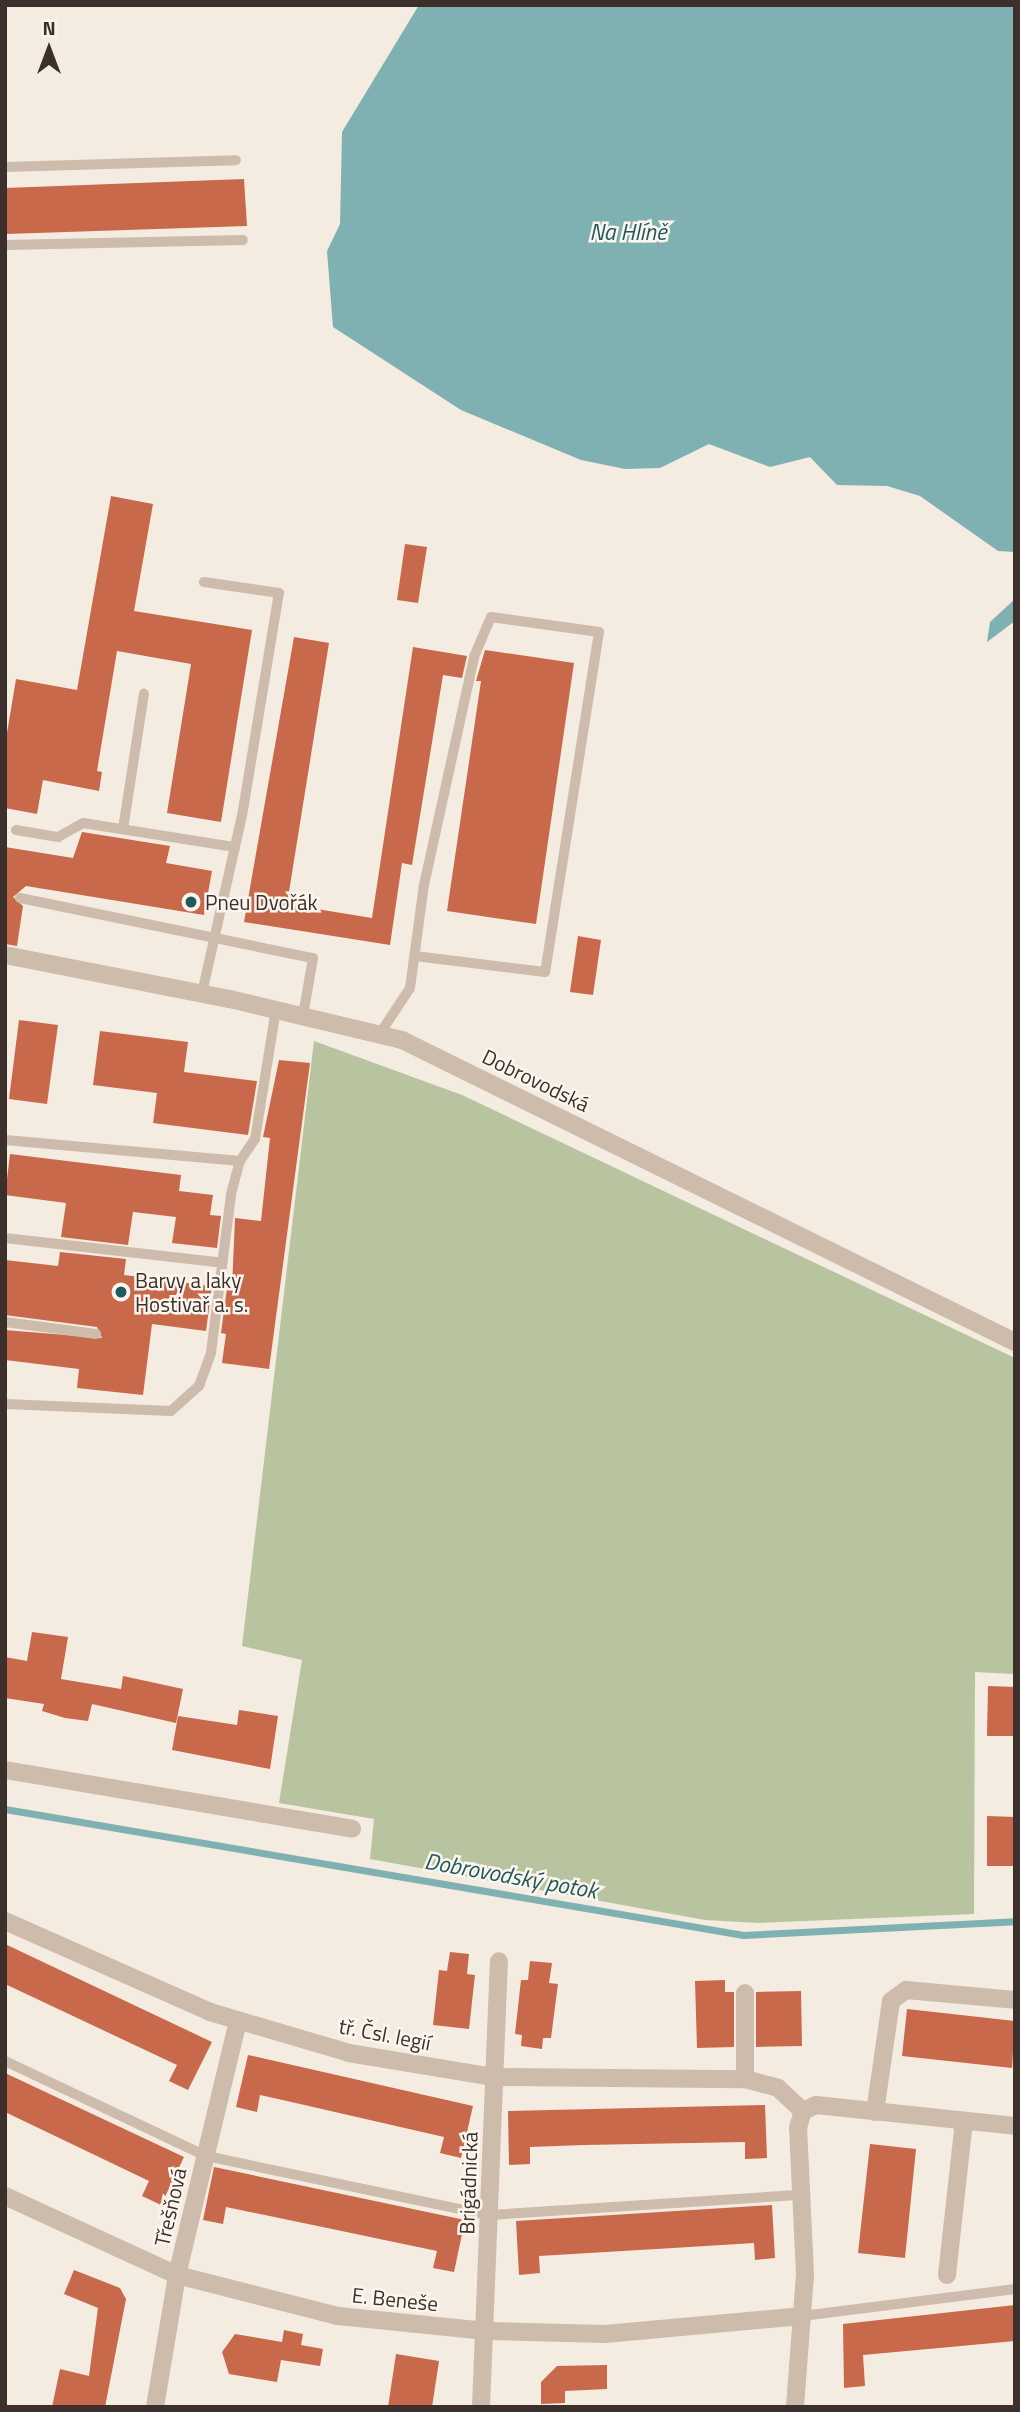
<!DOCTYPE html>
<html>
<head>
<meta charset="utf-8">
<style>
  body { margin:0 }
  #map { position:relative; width:1020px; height:2412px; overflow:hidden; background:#f4ebe1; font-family:"Titillium Web",sans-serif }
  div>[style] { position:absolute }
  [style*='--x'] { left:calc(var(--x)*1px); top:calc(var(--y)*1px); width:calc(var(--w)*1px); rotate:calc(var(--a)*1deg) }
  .green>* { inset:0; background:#b8c4a0 }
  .water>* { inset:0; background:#7fb0b2 }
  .stream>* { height:7px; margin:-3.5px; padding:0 3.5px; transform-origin:3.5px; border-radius:3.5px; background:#7fb0b2 }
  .building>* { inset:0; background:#c8694b }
  .service>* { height:10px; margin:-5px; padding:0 5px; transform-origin:5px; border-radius:5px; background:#cdbbac }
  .minor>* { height:18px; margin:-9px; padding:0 9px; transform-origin:9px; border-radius:9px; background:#cdbbac }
  .tertiary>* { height:18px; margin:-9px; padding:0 9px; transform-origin:9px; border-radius:9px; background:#cdbbac }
  .dots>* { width:19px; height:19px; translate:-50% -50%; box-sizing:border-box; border:4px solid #fbf5ee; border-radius:50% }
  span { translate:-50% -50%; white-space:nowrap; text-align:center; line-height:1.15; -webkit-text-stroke:5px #fbf5ee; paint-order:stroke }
  .poi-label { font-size:21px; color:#3b302b }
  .left { translate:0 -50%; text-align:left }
  .street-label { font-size:21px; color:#3b302b }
  .water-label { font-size:23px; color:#1f5a5e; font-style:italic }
  .frame { position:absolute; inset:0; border:7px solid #3b302b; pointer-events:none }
  .north { position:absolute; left:14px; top:14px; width:70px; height:70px; -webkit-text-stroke:5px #fbf5ee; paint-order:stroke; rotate:0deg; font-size:19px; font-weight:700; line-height:28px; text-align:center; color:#3b302b }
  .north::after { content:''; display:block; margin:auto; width:24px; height:32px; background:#3b302b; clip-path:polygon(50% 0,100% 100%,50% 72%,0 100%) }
</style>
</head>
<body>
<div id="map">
  <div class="green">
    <div style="clip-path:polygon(314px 1041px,462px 1095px,1015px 1358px,1015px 1674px,975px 1672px,974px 1914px,759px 1923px,705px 1920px,370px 1859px,374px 1819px,279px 1803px,302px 1660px,242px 1646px)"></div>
  </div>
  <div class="water">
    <div style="clip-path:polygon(419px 5px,1015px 5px,1015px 552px,998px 551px,920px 496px,887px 486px,837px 485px,810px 457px,770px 467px,709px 444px,660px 468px,625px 469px,581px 460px,461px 410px,333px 327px,327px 251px,340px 224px,342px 132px)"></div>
    <div style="clip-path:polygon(1015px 599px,1015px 621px,987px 642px,990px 622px)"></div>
  </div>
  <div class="stream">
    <div style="--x:5;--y:1809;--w:749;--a:9.69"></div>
    <div style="--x:743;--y:1935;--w:272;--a:-2.9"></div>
  </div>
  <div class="building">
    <div style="clip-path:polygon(244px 179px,247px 226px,6px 234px,5px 188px)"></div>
    <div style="clip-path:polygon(111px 496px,153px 504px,134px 611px,252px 630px,221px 822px,167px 813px,191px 664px,117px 651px,97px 771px,102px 772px,99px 791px,43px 780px,37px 814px,5px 808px,5px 745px,16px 679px,77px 690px)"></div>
    <div style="clip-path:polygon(405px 544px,427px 547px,418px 603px,397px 600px)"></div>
    <div style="clip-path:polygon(294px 637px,329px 643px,288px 898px,292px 905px,372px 918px,413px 647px,467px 656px,462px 678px,443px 675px,412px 865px,402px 863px,390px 945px,244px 922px)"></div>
    <div style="clip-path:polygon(485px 650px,574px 663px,536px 924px,447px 911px,481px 681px,476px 681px)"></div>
    <div style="clip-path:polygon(82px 832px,170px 846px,166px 863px,212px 871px,204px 915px,26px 886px,13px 897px,23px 906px,17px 946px,5px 944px,5px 847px,73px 858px)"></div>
    <div style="clip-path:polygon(578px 936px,601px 940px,593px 995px,570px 992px)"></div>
    <div style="clip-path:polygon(19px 1020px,58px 1025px,47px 1104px,9px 1099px)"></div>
    <div style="clip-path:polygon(100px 1031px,188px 1042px,184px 1072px,257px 1081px,248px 1135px,153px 1123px,157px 1093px,93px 1085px)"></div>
    <div style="clip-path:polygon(279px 1060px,310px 1063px,269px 1369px,222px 1363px,226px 1334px,221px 1333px,227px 1288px,232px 1288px,235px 1218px,261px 1221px,270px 1138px,263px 1137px)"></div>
    <div style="clip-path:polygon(10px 1154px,181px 1175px,179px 1191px,213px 1195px,210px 1215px,221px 1216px,217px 1248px,172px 1243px,176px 1217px,133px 1212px,128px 1245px,61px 1237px,66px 1203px,5px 1195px)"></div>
    <div style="clip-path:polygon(60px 1252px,126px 1259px,124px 1275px,212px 1286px,206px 1331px,152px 1324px,143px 1395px,77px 1388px,79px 1369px,5px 1360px,5px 1330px,102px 1338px,97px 1327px,5px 1315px,5px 1260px,58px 1266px)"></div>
    <div style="clip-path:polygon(32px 1632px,68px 1637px,61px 1679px,121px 1689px,123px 1676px,183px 1689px,176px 1723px,92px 1704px,88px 1721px,65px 1718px,42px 1711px,44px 1704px,5px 1698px,5px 1657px,27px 1661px)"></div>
    <div style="clip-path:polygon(988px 1686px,1015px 1687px,1015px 1736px,987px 1736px)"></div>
    <div style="clip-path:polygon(239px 1710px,278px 1716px,270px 1769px,172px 1750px,178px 1716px,237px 1725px)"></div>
    <div style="clip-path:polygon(987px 1816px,1015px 1817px,1015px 1866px,987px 1866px)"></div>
    <div style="clip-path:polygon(5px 1944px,212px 2042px,188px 2090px,169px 2081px,177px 2065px,5px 1984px)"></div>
    <div style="clip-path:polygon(450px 1952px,469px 1954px,467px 1974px,475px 1975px,469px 2029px,433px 2025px,439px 1970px,447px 1971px)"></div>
    <div style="clip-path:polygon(530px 1961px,552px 1963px,549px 1983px,558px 1984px,551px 2038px,543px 2038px,542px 2049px,521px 2046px,522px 2035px,515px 2034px,521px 1980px,528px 1980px)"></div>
    <div style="clip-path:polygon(725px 1980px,725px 1992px,734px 1992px,734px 2047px,697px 2048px,695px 1981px)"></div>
    <div style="clip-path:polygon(801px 1991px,802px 2046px,756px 2047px,756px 1992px)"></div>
    <div style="clip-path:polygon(907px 2009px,1015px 2021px,1012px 2068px,902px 2056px)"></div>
    <div style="clip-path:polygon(248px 2055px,473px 2106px,461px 2158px,440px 2153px,444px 2137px,287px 2101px,260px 2095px,257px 2112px,236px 2107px)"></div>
    <div style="clip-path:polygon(5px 2073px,184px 2157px,161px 2205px,142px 2196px,149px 2181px,5px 2112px)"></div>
    <div style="clip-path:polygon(765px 2105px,767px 2158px,745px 2159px,745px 2142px,584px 2145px,530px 2147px,530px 2164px,509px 2165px,508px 2111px)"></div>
    <div style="clip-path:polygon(870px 2144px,916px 2149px,905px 2258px,858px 2253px)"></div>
    <div style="clip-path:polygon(214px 2167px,465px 2220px,454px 2272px,433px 2268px,437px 2251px,332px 2229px,226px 2207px,223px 2224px,203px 2220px)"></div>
    <div style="clip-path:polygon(772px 2205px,775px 2258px,755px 2260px,754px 2243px,673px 2248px,539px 2256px,540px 2273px,519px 2275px,516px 2221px)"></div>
    <div style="clip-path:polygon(74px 2270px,120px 2288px,126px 2299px,105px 2407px,52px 2407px,60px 2369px,89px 2376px,98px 2308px,64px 2294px)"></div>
    <div style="clip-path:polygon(1015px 2305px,1015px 2341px,863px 2355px,865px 2386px,844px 2388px,843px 2324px)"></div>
    <div style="clip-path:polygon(284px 2330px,303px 2334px,301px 2345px,323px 2349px,320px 2366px,281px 2360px,277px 2382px,229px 2374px,222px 2352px,235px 2334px,282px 2342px)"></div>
    <div style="clip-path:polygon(396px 2354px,439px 2361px,432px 2407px,388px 2407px)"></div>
    <div style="clip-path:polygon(607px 2365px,607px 2389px,565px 2391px,565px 2403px,541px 2404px,541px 2382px,557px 2366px)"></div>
  </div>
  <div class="service">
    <div style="--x:5;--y:167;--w:231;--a:-1.7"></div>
    <div style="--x:5;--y:245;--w:238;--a:-1.2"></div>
    <div style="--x:123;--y:829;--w:137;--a:-81.2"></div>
    <div style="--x:16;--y:830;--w:43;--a:9.5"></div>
    <div style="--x:58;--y:837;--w:29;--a:-29"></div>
    <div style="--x:83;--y:823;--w:154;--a:9"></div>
    <div style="--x:20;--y:898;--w:299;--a:11.6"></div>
    <div style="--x:313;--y:958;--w:59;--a:99.8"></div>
    <div style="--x:202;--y:993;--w:181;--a:-77.3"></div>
    <div style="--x:242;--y:816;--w:226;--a:-80.6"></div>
    <div style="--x:279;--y:593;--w:76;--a:-171.7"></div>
    <div style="--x:379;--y:1035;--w:56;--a:-56.6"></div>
    <div style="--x:410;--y:988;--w:104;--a:-82.3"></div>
    <div style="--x:424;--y:885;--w:233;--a:-77.6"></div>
    <div style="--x:474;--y:657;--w:43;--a:-67"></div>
    <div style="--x:491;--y:617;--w:109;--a:7.9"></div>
    <div style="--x:599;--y:632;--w:344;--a:99"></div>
    <div style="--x:545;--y:972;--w:131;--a:-173"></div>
    <div style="--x:5;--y:1140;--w:236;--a:5.1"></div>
    <div style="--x:5;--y:1238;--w:219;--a:6.5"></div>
    <div style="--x:5;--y:1322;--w:92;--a:7.5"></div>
    <div style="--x:5;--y:1404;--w:166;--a:2.4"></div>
    <div style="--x:171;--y:1411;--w:38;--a:-42"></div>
    <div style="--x:199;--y:1386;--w:35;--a:-70"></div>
    <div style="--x:211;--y:1353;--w:160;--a:-82.8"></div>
    <div style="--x:231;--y:1194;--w:34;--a:-75"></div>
    <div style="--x:240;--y:1161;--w:27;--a:-56"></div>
    <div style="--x:255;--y:1139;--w:131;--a:-80.8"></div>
    <div style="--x:5;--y:2061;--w:222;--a:25.3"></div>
    <div style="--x:206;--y:2156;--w:289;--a:11.8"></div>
    <div style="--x:489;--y:2215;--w:313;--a:-3.7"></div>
    <div style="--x:802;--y:2316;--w:215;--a:-7.2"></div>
  </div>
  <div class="minor">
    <div style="--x:5;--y:1770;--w:352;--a:9.6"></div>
    <div style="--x:5;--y:1921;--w:224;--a:23.9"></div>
    <div style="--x:210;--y:2012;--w:145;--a:16.4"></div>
    <div style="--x:349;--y:2053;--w:147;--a:9.4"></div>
    <div style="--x:494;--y:2077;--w:251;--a:0.5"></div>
    <div style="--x:745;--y:2079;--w:34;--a:15"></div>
    <div style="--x:778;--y:2088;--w:34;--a:43"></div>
    <div style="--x:745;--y:2079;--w:86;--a:-90"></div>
    <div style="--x:803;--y:2111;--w:14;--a:-25"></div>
    <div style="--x:816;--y:2105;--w:200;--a:6"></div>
    <div style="--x:875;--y:2112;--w:112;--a:-81.8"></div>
    <div style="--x:891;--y:2001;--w:19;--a:-36"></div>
    <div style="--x:906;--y:1990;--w:109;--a:5.2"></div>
    <div style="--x:5;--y:2196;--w:189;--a:24.7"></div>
    <div style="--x:177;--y:2275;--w:166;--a:14.3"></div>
    <div style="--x:338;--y:2316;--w:149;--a:5.8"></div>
    <div style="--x:486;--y:2331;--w:119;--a:1.4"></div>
    <div style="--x:605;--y:2334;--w:198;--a:-5.2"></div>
    <div style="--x:947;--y:2275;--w:155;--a:-83.7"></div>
    <div style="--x:155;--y:2407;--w:134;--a:-80.5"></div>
    <div style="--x:177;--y:2275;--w:262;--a:-76.5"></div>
    <div style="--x:481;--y:2407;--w:446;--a:-87.7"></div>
    <div style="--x:795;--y:2407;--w:132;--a:-85.7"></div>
    <div style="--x:805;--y:2275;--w:147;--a:-92.7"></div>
    <div style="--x:798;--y:2128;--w:18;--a:-74"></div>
  </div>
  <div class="tertiary">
    <div style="--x:5;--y:955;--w:229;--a:11.1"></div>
    <div style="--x:230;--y:999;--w:177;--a:13.4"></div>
    <div style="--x:402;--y:1040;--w:683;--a:26.23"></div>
  </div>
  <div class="dots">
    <div style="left:191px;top:902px;background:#1f5a5e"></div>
    <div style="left:121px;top:1292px;background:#1f5a5e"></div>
  </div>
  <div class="poi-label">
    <span class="left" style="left:205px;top:902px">Pneu Dvořák</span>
    <span class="left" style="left:135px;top:1292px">Barvy a laky<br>Hostivař a. s.</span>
  </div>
  <div class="street-label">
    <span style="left:536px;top:1080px;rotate:26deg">Dobrovodská</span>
    <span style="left:385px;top:2034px;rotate:11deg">tř. Čsl. legií</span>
    <span style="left:468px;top:2183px;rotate:-88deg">Brigádnická</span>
    <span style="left:170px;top:2207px;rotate:-77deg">Třešňová</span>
    <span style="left:395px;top:2299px;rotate:6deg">E. Beneše</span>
  </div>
  <div class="water-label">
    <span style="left:628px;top:232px">Na Hlíně</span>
    <span style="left:511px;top:1876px;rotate:10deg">Dobrovodský potok</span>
  </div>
  <div class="frame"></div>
  <div class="north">N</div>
</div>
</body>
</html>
